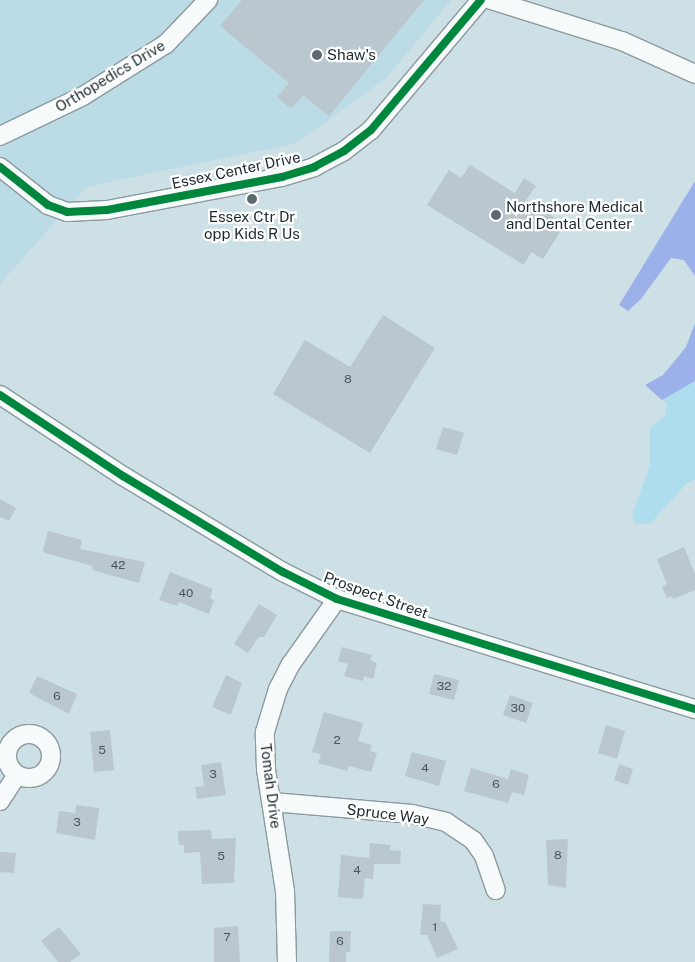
<!DOCTYPE html>
<html>
<head>
<meta charset="utf-8">
<style>
  body { margin:0 }
  #map { position:relative; width:695px; height:962px; overflow:hidden; background:#cce0e6; font-family:"Public Sans",sans-serif }
  div>[style] { position:absolute }
  [style*='--x'] { left:calc(var(--x)*1px); top:calc(var(--y)*1px); width:calc(var(--w)*1px); rotate:calc(var(--a)*1deg) }
  .built>* { inset:0; background:#bbdbe6 }
  .green>* { inset:0; background:#aedded }
  .water>* { inset:0; background:#9cb0ea }
  .building>* { inset:0; background:#bac7ce }
  .roads { filter:drop-shadow(1px 0 #8b9a9e) drop-shadow(-1px 0 #8b9a9e) drop-shadow(0 1px #8b9a9e) drop-shadow(0 -1px #8b9a9e) }
  .minor>* { height:18px; margin:-9px; padding:0 9px; transform-origin:9px; border-radius:9px; background:#f7fafb }
  .minor>.ring { margin:-9px; padding:0; box-sizing:content-box; background:none; border:18px solid #f7fafb; border-radius:50% }
  .cycleway>* { height:8px; margin:-4px; padding:0 4px; transform-origin:4px; border-radius:4px; background:#00873e }
  .dots>* { width:14px; height:14px; translate:-50% -50%; box-sizing:border-box; border:2px solid #fff; border-radius:50% }
  span { translate:-50% -50%; white-space:nowrap; text-align:center; line-height:1.15; -webkit-text-stroke:4.5px #fff; paint-order:stroke }
  .number-label { font-size:12px; color:#48555a }
  .number-label span { -webkit-text-stroke-width:0 }
  .poi-label { font-size:15px; color:#1d2a2f }
  .left { translate:0 -50%; text-align:left }
  .street-label { font-size:15px; color:#1d2a2f }
</style>
</head>
<body>
<div id="map">
  <div class="built">
    <div style="clip-path:polygon(0 0,451px 0,386px 78px,297px 143px,86px 187px,0 284px)"></div>
  </div>
  <div class="green">
    <div style="clip-path:polygon(695px 381px,695px 479px,687px 483px,650px 524px,636px 524px,632px 515px,650px 465px,650px 428px,665px 416px,667px 403px,662px 400px)"></div>
  </div>
  <div class="water">
    <div style="clip-path:polygon(695px 181px,695px 276px,684px 260px,671px 258px,641px 299px,628px 311px,619px 305px)"></div>
    <div style="clip-path:polygon(695px 323px,695px 381px,662px 400px,645px 385px,663px 375px,686px 347px)"></div>
  </div>
  <div class="building">
    <div style="clip-path:polygon(242px 0,424px 0,329px 116px,303px 95px,291px 109px,277px 97px,289px 83px,220px 26px)"></div>
    <div style="clip-path:polygon(470px 165px,515px 193px,524px 178px,536px 186px,526px 200px,565px 224px,543px 259px,531px 252px,524px 265px,427px 205px,449px 170px,461px 178px)"></div>
    <div style="clip-path:polygon(383px 315px,435px 348px,370px 453px,273px 394px,305px 340px,350px 367px)"></div>
    <div style="clip-path:polygon(443px 427px,464px 433px,457px 455px,436px 449px)"></div>
    <div style="clip-path:polygon(0 499px,16px 508px,9px 521px,0 517px)"></div>
    <div style="clip-path:polygon(48px 531px,82px 540px,80px 549px,145px 562px,139px 583px,92px 570px,93px 566px,45px 553px,43px 550px)"></div>
    <div style="clip-path:polygon(684px 547px,695px 574px,695px 590px,673px 599px,672px 596px,667px 598px,662px 587px,667px 584px,657px 559px)"></div>
    <div style="clip-path:polygon(170px 572px,213px 589px,210px 598px,214px 600px,209px 614px,179px 602px,177px 606px,159px 600px)"></div>
    <div style="clip-path:polygon(259px 604px,277px 615px,264px 637px,259px 637px,248px 653px,234px 644px)"></div>
    <div style="clip-path:polygon(342px 647px,372px 655px,370px 660px,377px 663px,373px 679px,364px 676px,363px 681px,344px 676px,348px 664px,338px 661px)"></div>
    <div style="clip-path:polygon(434px 674px,459px 680px,454px 700px,429px 694px)"></div>
    <div style="clip-path:polygon(226px 675px,242px 683px,231px 715px,212px 707px)"></div>
    <div style="clip-path:polygon(37px 676px,77px 694px,69px 714px,29px 693px)"></div>
    <div style="clip-path:polygon(510px 695px,533px 703px,526px 723px,503px 715px)"></div>
    <div style="clip-path:polygon(324px 712px,363px 723px,358px 741px,372px 745px,370px 751px,377px 753px,371px 772px,349px 766px,347px 771px,318px 763px,321px 754px,312px 752px)"></div>
    <div style="clip-path:polygon(606px 725px,625px 731px,617px 759px,598px 753px)"></div>
    <div style="clip-path:polygon(110px 730px,114px 770px,94px 772px,90px 732px)"></div>
    <div style="clip-path:polygon(412px 752px,446px 761px,439px 786px,405px 776px)"></div>
    <div style="clip-path:polygon(221px 762px,226px 795px,197px 799px,195px 787px,204px 786px,201px 765px)"></div>
    <div style="clip-path:polygon(619px 764px,633px 769px,628px 785px,614px 780px)"></div>
    <div style="clip-path:polygon(471px 768px,508px 779px,511px 769px,529px 775px,524px 795px,512px 792px,508px 803px,464px 791px)"></div>
    <div style="clip-path:polygon(76px 805px,99px 808px,95px 840px,56px 833px,59px 811px,75px 813px)"></div>
    <div style="clip-path:polygon(211px 830px,212px 839px,236px 838px,234px 883px,202px 884px,200px 852px,184px 853px,184px 845px,179px 845px,178px 831px)"></div>
    <div style="clip-path:polygon(568px 839px,566px 888px,548px 885px,546px 840px)"></div>
    <div style="clip-path:polygon(370px 843px,390px 845px,390px 850px,401px 851px,400px 864px,374px 864px,373px 879px,365px 878px,363px 899px,338px 897px,341px 855px,369px 858px)"></div>
    <div style="clip-path:polygon(0 852px,16px 853px,14px 873px,0 872px)"></div>
    <div style="clip-path:polygon(423px 904px,441px 905px,440px 921px,445px 922px,458px 949px,437px 958px,427px 935px,420px 935px)"></div>
    <div style="clip-path:polygon(238px 926px,240px 962px,214px 962px,214px 928px)"></div>
    <div style="clip-path:polygon(59px 927px,81px 954px,70px 962px,58px 962px,41px 941px)"></div>
    <div style="clip-path:polygon(330px 931px,351px 931px,350px 952px,346px 952px,346px 962px,329px 962px)"></div>
  </div>
  <div class="roads">
    <div class="minor">
      <div style="--x:491;--y:0;--w:137;--a:17.4"></div>
      <div style="--x:622;--y:41;--w:80;--a:24.3"></div>
      <div style="--x:0;--y:136;--w:92;--a:-25.7"></div>
      <div style="--x:83;--y:96;--w:98;--a:-32.1"></div>
      <div style="--x:166;--y:44;--w:61;--a:-46.3"></div>
      <div style="--x:0;--y:167;--w:61;--a:38.4"></div>
      <div style="--x:48;--y:205;--w:20;--a:20"></div>
      <div style="--x:67;--y:212;--w:40;--a:-2.9"></div>
      <div style="--x:107;--y:210;--w:178;--a:-10.7"></div>
      <div style="--x:282;--y:177;--w:34;--a:-17"></div>
      <div style="--x:314;--y:167;--w:34;--a:-28"></div>
      <div style="--x:344;--y:151;--w:34;--a:-38"></div>
      <div style="--x:371;--y:130;--w:170;--a:-49.8"></div>
      <div style="--x:0;--y:395;--w:147;--a:33.4"></div>
      <div style="--x:123;--y:476;--w:187;--a:31"></div>
      <div style="--x:283;--y:572;--w:60;--a:26.6"></div>
      <div style="--x:337;--y:599;--w:375;--a:17.1"></div>
      <div class="ring" style="left:7px;top:734px;width:26px;height:26px"></div>
      <div style="--x:0;--y:801;--w:31;--a:-57"></div>
      <div style="--x:272;--y:802;--w:141;--a:4.9"></div>
      <div style="--x:412;--y:814;--w:35;--a:13"></div>
      <div style="--x:446;--y:822;--w:32;--a:34"></div>
      <div style="--x:473;--y:840;--w:19;--a:55"></div>
      <div style="--x:484;--y:856;--w:36;--a:71"></div>
      <div style="--x:287;--y:962;--w:71;--a:-91.6"></div>
      <div style="--x:285;--y:891;--w:123;--a:-98.9"></div>
      <div style="--x:266;--y:769;--w:37;--a:-92"></div>
      <div style="--x:265;--y:732;--w:45;--a:-73.2"></div>
      <div style="--x:278;--y:689;--w:28;--a:-63"></div>
      <div style="--x:291;--y:664;--w:80;--a:-54.7"></div>
    </div>
  </div>
  <div class="cycleway">
    <div style="--x:0;--y:167;--w:61;--a:38.4"></div>
    <div style="--x:48;--y:205;--w:20;--a:20"></div>
    <div style="--x:67;--y:212;--w:40;--a:-2.9"></div>
    <div style="--x:107;--y:210;--w:178;--a:-10.7"></div>
    <div style="--x:282;--y:177;--w:34;--a:-17"></div>
    <div style="--x:314;--y:167;--w:34;--a:-28"></div>
    <div style="--x:344;--y:151;--w:34;--a:-38"></div>
    <div style="--x:371;--y:130;--w:170;--a:-49.8"></div>
    <div style="--x:0;--y:395;--w:147;--a:33.4"></div>
    <div style="--x:123;--y:476;--w:187;--a:31"></div>
    <div style="--x:283;--y:572;--w:60;--a:26.6"></div>
    <div style="--x:337;--y:599;--w:375;--a:17.1"></div>
  </div>
  <div class="dots">
    <div style="left:317px;top:55px;background:#5a6a6f"></div>
    <div style="left:252px;top:199px;background:#5a6a6f"></div>
    <div style="left:496px;top:215px;background:#5a6a6f"></div>
  </div>
  <div class="number-label">
    <span style="left:348px;top:380px">8</span>
    <span style="left:118px;top:566px">42</span>
    <span style="left:186px;top:594px">40</span>
    <span style="left:444px;top:687px">32</span>
    <span style="left:57px;top:697px">6</span>
    <span style="left:518px;top:709px">30</span>
    <span style="left:337px;top:741px">2</span>
    <span style="left:102px;top:751px">5</span>
    <span style="left:425px;top:769px">4</span>
    <span style="left:213px;top:775px">3</span>
    <span style="left:496px;top:785px">6</span>
    <span style="left:77px;top:823px">3</span>
    <span style="left:558px;top:856px">8</span>
    <span style="left:221px;top:857px">5</span>
    <span style="left:357px;top:871px">4</span>
    <span style="left:435px;top:928px">1</span>
    <span style="left:227px;top:938px">7</span>
    <span style="left:340px;top:942px">6</span>
  </div>
  <div class="poi-label">
    <span class="left" style="left:327px;top:55px">Shaw's</span>
    <span class="left" style="left:506px;top:215px">Northshore Medical<br>and Dental Center</span>
    <span style="left:252px;top:225px">Essex Ctr Dr<br>opp Kids R Us</span>
  </div>
  <div class="street-label">
    <span style="left:110px;top:76px;rotate:-31deg">Orthopedics Drive</span>
    <span style="left:236px;top:170px;rotate:-12deg">Essex Center Drive</span>
    <span style="left:376px;top:595px;rotate:20deg">Prospect Street</span>
    <span style="left:271px;top:786px;rotate:83deg">Tomah Drive</span>
    <span style="left:388px;top:814px;rotate:7deg">Spruce Way</span>
  </div>
</div>
</body>
</html>
